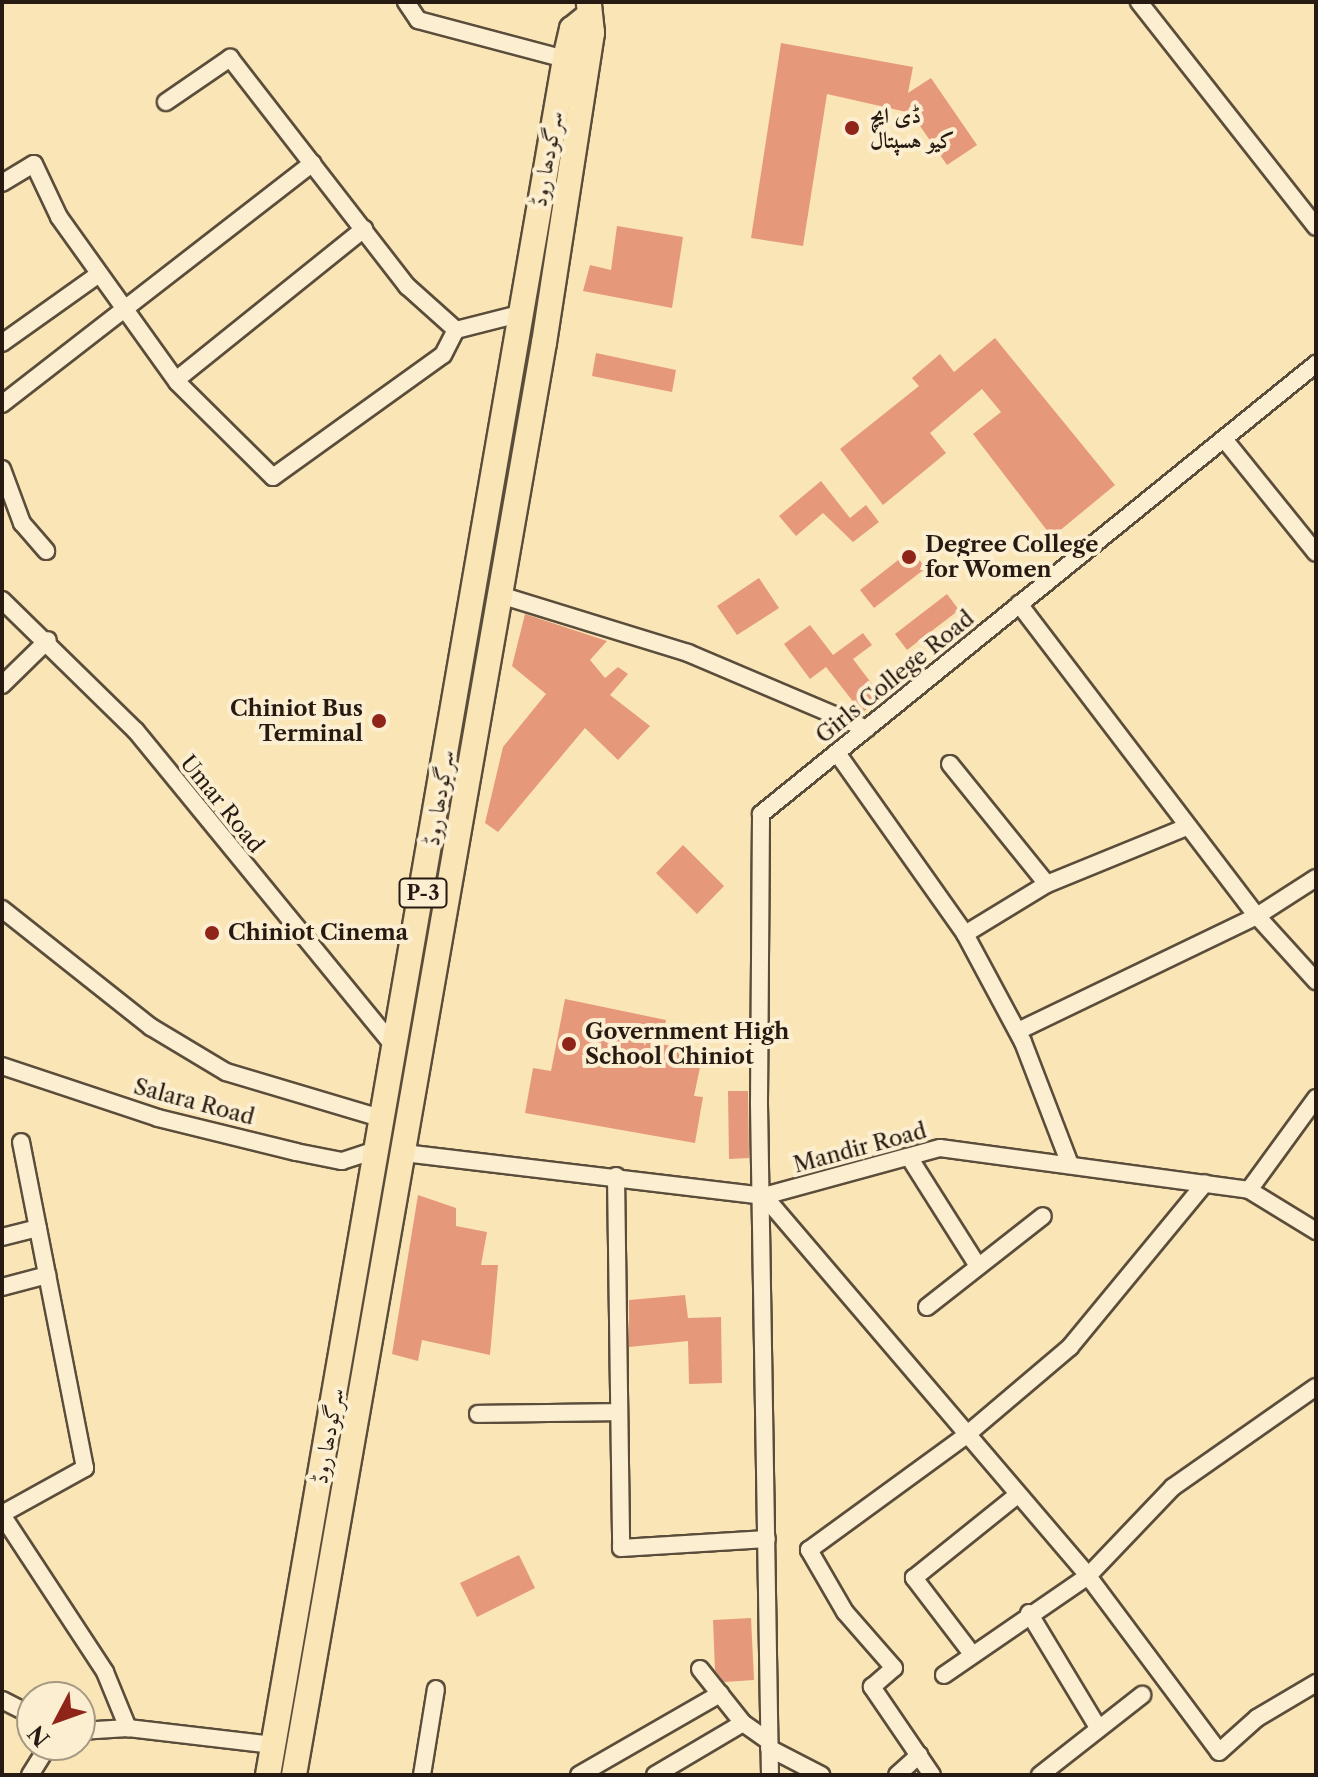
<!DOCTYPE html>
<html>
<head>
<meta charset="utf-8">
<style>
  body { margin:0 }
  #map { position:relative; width:1318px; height:1777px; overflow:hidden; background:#fae5b6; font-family:"Libre Caslon Text",Amiri,serif }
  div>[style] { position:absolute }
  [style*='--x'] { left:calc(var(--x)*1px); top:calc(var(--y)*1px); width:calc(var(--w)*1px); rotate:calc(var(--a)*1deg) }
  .building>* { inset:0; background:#e6997a }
  .roads { filter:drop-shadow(2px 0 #5b4d3b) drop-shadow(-2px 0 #5b4d3b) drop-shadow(0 2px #5b4d3b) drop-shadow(0 -2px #5b4d3b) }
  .minor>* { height:16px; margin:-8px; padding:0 8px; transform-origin:8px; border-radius:8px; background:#fceed0 }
  .highway>* { height:24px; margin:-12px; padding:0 12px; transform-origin:12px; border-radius:12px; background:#fae5b6 }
  .dots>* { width:22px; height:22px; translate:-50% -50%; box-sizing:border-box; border:4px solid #fceed0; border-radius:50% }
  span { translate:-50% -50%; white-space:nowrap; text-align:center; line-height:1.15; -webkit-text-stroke:8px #fceed0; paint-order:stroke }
  .shield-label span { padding:2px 6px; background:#fceed0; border:2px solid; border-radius:6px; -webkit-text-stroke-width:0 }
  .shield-label { font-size:20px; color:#261a12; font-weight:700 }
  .poi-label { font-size:22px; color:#261a12; font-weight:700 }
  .left { translate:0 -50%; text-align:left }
  .right { translate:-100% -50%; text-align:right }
  .street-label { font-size:22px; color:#261a12 }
  .frame { position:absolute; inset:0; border:4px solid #261a12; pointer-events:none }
  .north { position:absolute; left:16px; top:1681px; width:80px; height:80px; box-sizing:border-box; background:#fceed0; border:2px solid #a69984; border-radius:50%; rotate:229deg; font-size:22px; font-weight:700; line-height:32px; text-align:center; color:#261a12 }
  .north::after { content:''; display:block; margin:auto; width:28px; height:36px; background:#8f2418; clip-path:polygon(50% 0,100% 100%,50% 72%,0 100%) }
</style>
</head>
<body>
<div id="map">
  <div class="building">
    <div style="clip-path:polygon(781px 43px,913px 67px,908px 93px,931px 78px,977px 145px,947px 165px,911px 113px,827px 94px,803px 246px,751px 238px)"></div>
    <div style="clip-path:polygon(617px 226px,683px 237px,672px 308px,583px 291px,590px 265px,611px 270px)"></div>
    <div style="clip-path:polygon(995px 338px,1115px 485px,1052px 537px,973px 434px,1001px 412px,982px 389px,930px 433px,946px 453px,883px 505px,840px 449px,919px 386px,912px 378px,940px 354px,954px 372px)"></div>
    <div style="clip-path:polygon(596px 353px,676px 370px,672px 392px,592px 376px)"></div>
    <div style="clip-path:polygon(821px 481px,850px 518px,866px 505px,879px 522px,853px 542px,823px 513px,796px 536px,779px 516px)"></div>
    <div style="clip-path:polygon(911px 550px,926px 568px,874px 608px,860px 590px)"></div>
    <div style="clip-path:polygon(759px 578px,779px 608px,737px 635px,717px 606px)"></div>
    <div style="clip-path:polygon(947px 594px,959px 610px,907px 650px,895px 634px)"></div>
    <div style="clip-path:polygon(525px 614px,607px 641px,590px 660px,605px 678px,618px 667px,628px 674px,610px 695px,650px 726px,618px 760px,585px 728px,498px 832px,485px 823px,503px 747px,546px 694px,512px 666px)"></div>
    <div style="clip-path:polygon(810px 625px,833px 655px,863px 633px,872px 645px,853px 659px,882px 697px,862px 713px,826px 667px,810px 679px,784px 644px)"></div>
    <div style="clip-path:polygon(683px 845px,724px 886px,697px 914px,656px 873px)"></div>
    <div style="clip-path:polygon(565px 999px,666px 1020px,661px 1044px,703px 1053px,694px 1096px,703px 1097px,695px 1143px,525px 1113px,533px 1068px,551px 1071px)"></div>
    <div style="clip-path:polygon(728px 1091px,748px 1091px,749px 1158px,729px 1159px)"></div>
    <div style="clip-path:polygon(418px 1195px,456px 1208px,456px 1226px,487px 1232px,481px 1265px,498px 1265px,490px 1355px,422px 1340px,418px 1361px,392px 1354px)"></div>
    <div style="clip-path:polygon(685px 1295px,688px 1318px,721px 1317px,722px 1383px,689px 1384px,688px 1341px,629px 1347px,629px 1300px)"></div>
    <div style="clip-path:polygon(519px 1555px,535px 1588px,477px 1617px,460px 1583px)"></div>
    <div style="clip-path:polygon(751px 1618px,754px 1680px,724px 1682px,715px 1670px,713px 1620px)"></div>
  </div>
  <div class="roads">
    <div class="minor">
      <div style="--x:406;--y:2;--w:22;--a:56"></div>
      <div style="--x:418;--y:20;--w:152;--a:14.9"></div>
      <div style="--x:1139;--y:2;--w:286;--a:51.8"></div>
      <div style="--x:166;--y:102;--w:78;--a:-34.5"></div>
      <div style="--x:230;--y:58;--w:289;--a:52.2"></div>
      <div style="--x:407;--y:286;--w:66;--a:41.9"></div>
      <div style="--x:456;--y:330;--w:65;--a:-14.3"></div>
      <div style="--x:2;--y:183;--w:37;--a:-31"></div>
      <div style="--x:34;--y:164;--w:59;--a:64.7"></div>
      <div style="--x:59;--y:217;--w:203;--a:54.4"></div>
      <div style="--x:177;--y:382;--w:135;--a:44.7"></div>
      <div style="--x:273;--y:477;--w:209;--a:-35.7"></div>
      <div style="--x:443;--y:355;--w:28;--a:-63"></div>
      <div style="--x:2;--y:343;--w:119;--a:-35.4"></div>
      <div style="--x:181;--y:376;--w:235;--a:-38.8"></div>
      <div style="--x:2;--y:404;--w:393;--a:-37.8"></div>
      <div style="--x:1224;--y:439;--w:146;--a:51.1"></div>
      <div style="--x:2;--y:469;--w:58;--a:69.7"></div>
      <div style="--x:22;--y:523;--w:37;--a:49"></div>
      <div style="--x:500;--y:595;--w:197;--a:17.1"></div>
      <div style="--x:688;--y:653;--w:194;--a:23"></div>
      <div style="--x:2;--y:600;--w:187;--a:44.4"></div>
      <div style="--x:136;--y:731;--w:409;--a:50.7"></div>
      <div style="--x:1019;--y:604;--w:392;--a:52.7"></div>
      <div style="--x:1257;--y:916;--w:88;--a:47.8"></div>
      <div style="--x:2;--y:685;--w:64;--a:-44.4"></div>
      <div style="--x:837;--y:753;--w:222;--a:54.7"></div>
      <div style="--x:965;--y:934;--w:123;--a:61.8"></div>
      <div style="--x:1023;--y:1042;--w:129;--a:69"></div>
      <div style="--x:950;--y:764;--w:154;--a:51.1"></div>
      <div style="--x:2;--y:909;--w:190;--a:38.4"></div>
      <div style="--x:151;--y:1027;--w:87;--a:31"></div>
      <div style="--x:226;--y:1072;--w:161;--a:16.6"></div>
      <div style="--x:965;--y:934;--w:96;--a:-31.4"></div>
      <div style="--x:1047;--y:884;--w:151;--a:-22.2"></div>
      <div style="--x:1018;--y:1031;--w:265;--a:-25.7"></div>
      <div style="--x:1257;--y:916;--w:70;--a:-32.8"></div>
      <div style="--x:2;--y:1066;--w:164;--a:18.4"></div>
      <div style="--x:158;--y:1118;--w:142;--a:13.8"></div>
      <div style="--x:296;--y:1152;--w:47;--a:11.1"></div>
      <div style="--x:342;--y:1161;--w:36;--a:-18"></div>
      <div style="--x:404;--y:1153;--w:363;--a:6.8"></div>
      <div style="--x:764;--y:1196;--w:182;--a:-15.3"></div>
      <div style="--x:940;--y:1148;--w:312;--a:7.7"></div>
      <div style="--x:1249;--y:1190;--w:79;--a:31.5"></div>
      <div style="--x:909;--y:1157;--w:129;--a:57.7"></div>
      <div style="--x:616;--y:1176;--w:372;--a:89.2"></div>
      <div style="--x:621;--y:1548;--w:146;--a:-3.5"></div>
      <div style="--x:1249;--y:1190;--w:114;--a:-53.9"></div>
      <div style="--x:764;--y:1196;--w:499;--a:49.5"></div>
      <div style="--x:1088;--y:1576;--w:219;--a:53.3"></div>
      <div style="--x:1219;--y:1752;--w:51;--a:-41.8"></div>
      <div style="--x:1257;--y:1718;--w:69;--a:-30.7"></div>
      <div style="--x:2;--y:1237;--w:37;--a:-14"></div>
      <div style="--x:2;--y:1287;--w:47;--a:-14.9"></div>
      <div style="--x:927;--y:1307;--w:147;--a:-38.1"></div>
      <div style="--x:478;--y:1414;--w:140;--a:-0.8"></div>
      <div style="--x:2;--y:1514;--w:95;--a:-29"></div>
      <div style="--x:85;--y:1468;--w:332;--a:-101.1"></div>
      <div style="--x:2;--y:1515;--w:188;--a:56.7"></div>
      <div style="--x:105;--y:1672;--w:61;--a:67.7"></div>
      <div style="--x:128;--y:1728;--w:146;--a:6.7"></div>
      <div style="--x:1029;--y:1613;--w:135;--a:58.9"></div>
      <div style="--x:972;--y:1654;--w:96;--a:-127.3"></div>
      <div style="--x:914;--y:1578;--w:131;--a:-38.8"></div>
      <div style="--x:700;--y:1669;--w:69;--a:51.5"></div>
      <div style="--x:743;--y:1723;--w:32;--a:35"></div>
      <div style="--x:944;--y:1675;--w:175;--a:-34.5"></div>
      <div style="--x:1088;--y:1576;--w:123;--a:-46.3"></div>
      <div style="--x:1173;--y:1487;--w:174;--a:-35"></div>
      <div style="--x:2;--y:1700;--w:34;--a:27"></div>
      <div style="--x:80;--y:1731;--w:48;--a:-3.6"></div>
      <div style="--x:769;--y:1748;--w:59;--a:27.4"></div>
      <div style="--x:30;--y:1775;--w:36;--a:-58"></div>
      <div style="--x:422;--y:1775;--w:87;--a:-80.8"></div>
      <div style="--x:579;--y:1775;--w:163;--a:-29.9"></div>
      <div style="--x:655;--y:1775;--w:102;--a:-30.6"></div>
      <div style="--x:770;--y:1775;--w:672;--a:-90.94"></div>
      <div style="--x:759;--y:1103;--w:289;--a:-89.6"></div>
      <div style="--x:761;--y:814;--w:715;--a:-39.04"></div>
      <div style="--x:897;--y:1775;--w:30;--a:-42"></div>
      <div style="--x:932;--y:1775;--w:107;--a:-124.3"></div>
      <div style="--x:872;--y:1687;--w:29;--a:-41"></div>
      <div style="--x:894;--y:1668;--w:74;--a:-131.2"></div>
      <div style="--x:845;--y:1612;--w:72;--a:-120.1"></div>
      <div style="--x:809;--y:1550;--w:192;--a:-36.1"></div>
      <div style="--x:964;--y:1437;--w:139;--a:-40.3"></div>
      <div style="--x:1070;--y:1347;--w:212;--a:-50.5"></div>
      <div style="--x:1040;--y:1775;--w:130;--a:-38.1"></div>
    </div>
    <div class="highway">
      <div style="--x:268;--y:1775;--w:1742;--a:-80.18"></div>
      <div style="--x:565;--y:59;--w:31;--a:-77"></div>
      <div style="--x:572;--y:29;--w:19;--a:-39"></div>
      <div style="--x:294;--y:1775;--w:1454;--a:-80.1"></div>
      <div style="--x:544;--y:343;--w:314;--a:-81.2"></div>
      <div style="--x:592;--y:33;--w:31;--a:-96"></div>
    </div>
  </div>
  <div class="dots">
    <div style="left:852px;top:128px;background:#8f2418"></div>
    <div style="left:909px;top:557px;background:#8f2418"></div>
    <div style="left:379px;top:721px;background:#8f2418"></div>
    <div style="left:212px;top:933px;background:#8f2418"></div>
    <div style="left:569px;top:1044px;background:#8f2418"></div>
  </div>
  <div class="shield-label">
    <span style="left:423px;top:893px">P-3</span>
  </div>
  <div class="poi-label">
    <span class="left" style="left:870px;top:128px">ڈی ایچ<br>کیو ہسپتال</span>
    <span class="left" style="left:925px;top:557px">Degree College<br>for Women</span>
    <span class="right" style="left:363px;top:721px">Chiniot Bus<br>Terminal</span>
    <span class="left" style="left:228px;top:933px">Chiniot Cinema</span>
    <span class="left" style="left:585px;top:1044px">Government High<br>School Chiniot</span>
  </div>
  <div class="street-label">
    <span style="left:547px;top:159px;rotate:-80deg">سرگودھا روڈ</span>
    <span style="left:895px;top:677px;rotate:-39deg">Girls College Road</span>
    <span style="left:439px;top:798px;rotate:-81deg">سرگودھا روڈ</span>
    <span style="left:222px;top:804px;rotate:51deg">Umar Road</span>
    <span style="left:194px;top:1102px;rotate:15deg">Salara Road</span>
    <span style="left:860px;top:1148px;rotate:-15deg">Mandir Road</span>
    <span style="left:328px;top:1436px;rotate:-80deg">سرگودھا روڈ</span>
  </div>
  <div class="frame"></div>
  <div class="north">N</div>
</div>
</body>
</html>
